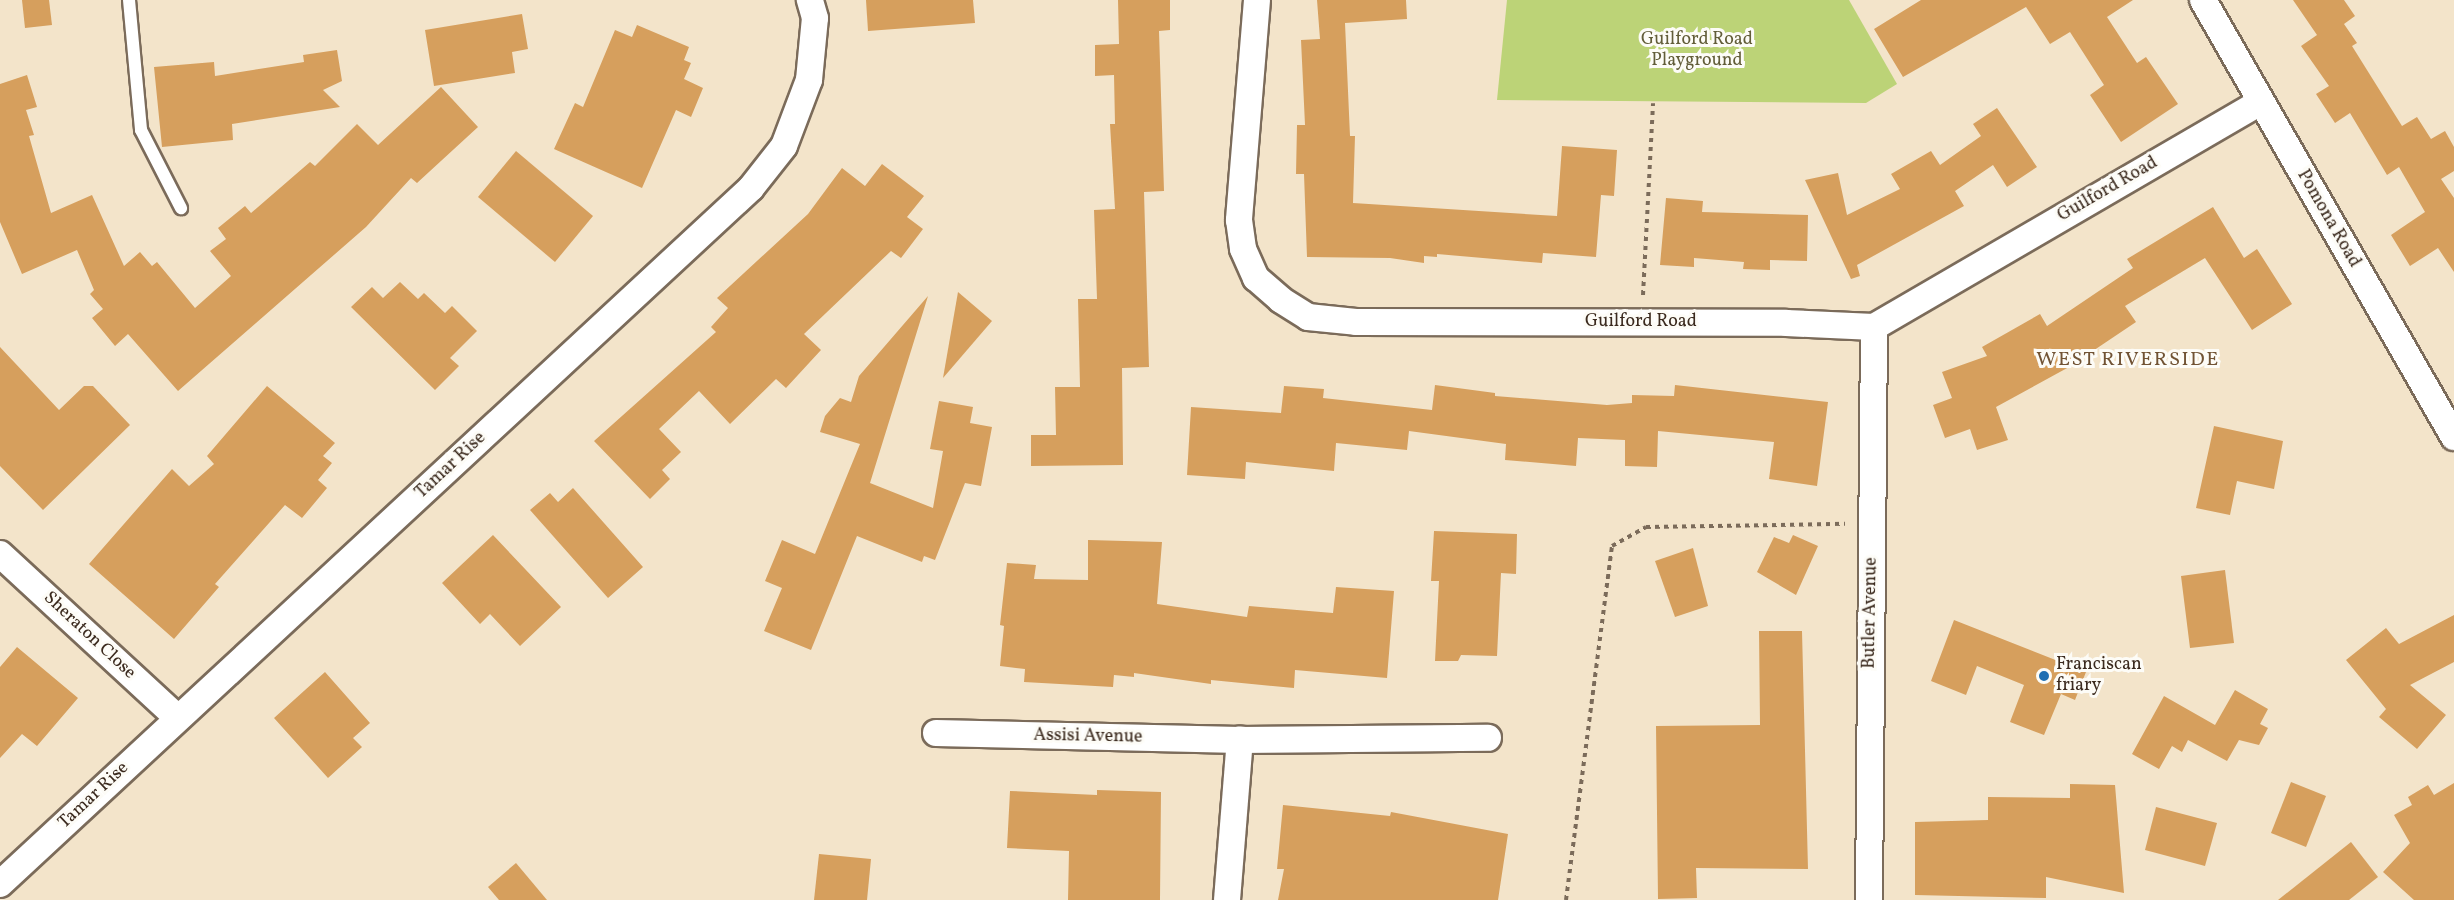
<!DOCTYPE html>
<html>
<head>
<meta charset="utf-8">
<style>
  body { margin:0 }
  #map { position:relative; width:2454px; height:900px; overflow:hidden; background:#f3e4ca; font-family:Vollkorn,serif }
  div>[style] { position:absolute }
  [style*='--x'] { left:calc(var(--x)*1px); top:calc(var(--y)*1px); width:calc(var(--w)*1px); rotate:calc(var(--a)*1deg) }
  .green>* { inset:0; background:#bcd377 }
  .building>* { inset:0; background:#d69f5d }
  .path>* { height:4px; margin-top:-2px; transform-origin:0; background:repeating-linear-gradient(90deg,#7b6b5a 0 4.5px,transparent 0 9px) }
  .roads { filter:drop-shadow(2px 0 #7b6b5a) drop-shadow(-2px 0 #7b6b5a) drop-shadow(0 2px #7b6b5a) drop-shadow(0 -2px #7b6b5a) }
  .service>* { height:12px; margin:-6px; padding:0 6px; transform-origin:6px; border-radius:6px; background:#fff }
  .minor>* { height:26px; margin:-13px; padding:0 13px; transform-origin:13px; border-radius:13px; background:#fff }
  .dots>* { width:16px; height:16px; translate:-50% -50%; box-sizing:border-box; border:3px solid #fdfcf7; border-radius:50% }
  span { translate:-50% -50%; white-space:nowrap; text-align:center; line-height:1.15; -webkit-text-stroke:6px #fdfcf7; paint-order:stroke }
  .park-label { font-size:18px; color:#625d39 }
  .street-label { font-size:18px; color:#3b2a1e }
  .poi-label { font-size:18px; color:#3b2a1e }
  .left { translate:0 -50%; text-align:left }
  .neighbourhood-label { font-size:20px; color:#715334; letter-spacing:1.5px }
</style>
</head>
<body>
<div id="map">
  <div class="green">
    <div style="clip-path:polygon(1507px 0,1849px 0,1897px 84px,1866px 103px,1497px 100px)"></div>
  </div>
  <div class="building">
    <div style="clip-path:polygon(22px 0,49px 0,52px 25px,25px 28px)"></div>
    <div style="clip-path:polygon(866px 0,973px 0,975px 23px,868px 31px)"></div>
    <div style="clip-path:polygon(1118px 0,1170px 0,1170px 30px,1159px 31px,1164px 191px,1144px 192px,1149px 367px,1122px 368px,1123px 465px,1031px 466px,1031px 435px,1056px 435px,1055px 387px,1080px 387px,1078px 299px,1097px 299px,1094px 210px,1115px 209px,1110px 124px,1115px 124px,1114px 75px,1095px 76px,1095px 45px,1119px 44px)"></div>
    <div style="clip-path:polygon(1317px 0,1406px 0,1407px 19px,1345px 23px,1350px 136px,1355px 136px,1353px 203px,1557px 216px,1562px 146px,1617px 150px,1614px 196px,1601px 195px,1596px 257px,1543px 253px,1542px 263px,1437px 254px,1437px 257px,1424px 256px,1424px 263px,1390px 258px,1307px 257px,1304px 174px,1296px 174px,1297px 125px,1305px 125px,1301px 40px,1320px 39px)"></div>
    <div style="clip-path:polygon(1921px 0,2133px 0,2107px 17px,2137px 63px,2146px 57px,2178px 104px,2121px 142px,2090px 95px,2104px 85px,2070px 32px,2050px 44px,2026px 7px,1903px 77px,1874px 29px)"></div>
    <div style="clip-path:polygon(2293px 0,2344px 0,2355px 16px,2344px 24px,2357px 43px,2352px 46px,2402px 126px,2417px 117px,2431px 139px,2445px 131px,2454px 147px,2454px 171px,2441px 179px,2454px 198px,2454px 272px,2438px 248px,2410px 266px,2391px 235px,2425px 212px,2399px 167px,2387px 175px,2350px 113px,2335px 123px,2316px 94px,2329px 86px,2301px 46px,2317px 35px)"></div>
    <div style="clip-path:polygon(522px 14px,528px 49px,512px 52px,515px 73px,434px 86px,425px 30px)"></div>
    <div style="clip-path:polygon(637px 25px,689px 47px,684px 60px,691px 63px,684px 79px,703px 88px,691px 117px,676px 110px,642px 188px,554px 149px,575px 103px,583px 107px,615px 30px,632px 37px)"></div>
    <div style="clip-path:polygon(337px 50px,342px 81px,323px 90px,340px 107px,232px 124px,233px 140px,162px 147px,154px 67px,214px 62px,215px 76px,304px 62px,303px 55px)"></div>
    <div style="clip-path:polygon(27px 75px,37px 107px,26px 110px,34px 135px,29px 136px,51px 213px,92px 195px,124px 266px,140px 252px,152px 266px,157px 262px,195px 308px,231px 276px,210px 251px,226px 239px,218px 228px,245px 206px,251px 213px,310px 162px,315px 166px,357px 124px,378px 145px,441px 87px,478px 127px,417px 183px,411px 178px,366px 227px,178px 391px,128px 334px,115px 346px,92px 318px,103px 309px,90px 294px,94px 290px,77px 250px,22px 274px,0 222px,0 84px)"></div>
    <div style="clip-path:polygon(1997px 108px,2037px 167px,2007px 187px,1993px 165px,1955px 191px,1964px 206px,1857px 265px,1860px 276px,1851px 279px,1805px 180px,1838px 173px,1847px 215px,1900px 189px,1891px 174px,1931px 151px,1940px 165px,1981px 136px,1973px 124px)"></div>
    <div style="clip-path:polygon(516px 151px,593px 216px,555px 262px,478px 197px)"></div>
    <div style="clip-path:polygon(882px 164px,924px 196px,907px 217px,923px 229px,901px 258px,891px 251px,804px 334px,821px 350px,786px 388px,776px 379px,730px 424px,699px 391px,659px 429px,681px 452px,662px 470px,670px 479px,650px 499px,594px 441px,716px 332px,711px 327px,728px 308px,717px 298px,808px 214px,842px 168px,865px 186px)"></div>
    <div style="clip-path:polygon(1666px 198px,1703px 201px,1702px 212px,1808px 215px,1807px 261px,1770px 260px,1770px 270px,1743px 269px,1744px 262px,1694px 258px,1694px 267px,1660px 265px)"></div>
    <div style="clip-path:polygon(2213px 207px,2244px 258px,2257px 249px,2292px 304px,2252px 330px,2205px 258px,2125px 306px,2136px 322px,2069px 367px,1996px 407px,2008px 440px,1977px 450px,1970px 429px,1945px 438px,1933px 405px,1952px 398px,1942px 372px,1987px 356px,1982px 347px,2040px 314px,2047px 326px,2133px 268px,2127px 259px)"></div>
    <div style="clip-path:polygon(400px 282px,418px 299px,424px 293px,445px 313px,452px 306px,477px 331px,450px 358px,459px 366px,435px 390px,351px 307px,372px 287px,383px 298px)"></div>
    <div style="clip-path:polygon(958px 292px,992px 321px,943px 378px)"></div>
    <div style="clip-path:polygon(928px 296px,870px 483px,933px 508px,943px 451px,930px 449px,939px 401px,973px 407px,970px 423px,992px 427px,981px 486px,965px 483px,935px 560px,924px 556px,922px 562px,857px 536px,811px 650px,764px 631px,782px 588px,765px 581px,782px 540px,815px 554px,860px 444px,820px 432px,825px 416px,840px 398px,851px 402px,859px 376px)"></div>
    <div style="clip-path:polygon(0 347px,59px 410px,84px 386px,93px 386px,130px 425px,43px 510px,0 466px)"></div>
    <div style="clip-path:polygon(1435px 385px,1495px 393px,1495px 396px,1607px 405px,1632px 403px,1632px 395px,1674px 396px,1675px 385px,1828px 402px,1817px 486px,1769px 479px,1774px 442px,1658px 431px,1657px 467px,1625px 466px,1625px 440px,1578px 438px,1576px 466px,1505px 460px,1506px 444px,1409px 431px,1407px 450px,1336px 443px,1334px 471px,1246px 462px,1245px 479px,1187px 475px,1191px 407px,1281px 413px,1284px 386px,1324px 389px,1323px 398px,1432px 410px)"></div>
    <div style="clip-path:polygon(267px 386px,335px 443px,323px 456px,332px 463px,318px 480px,327px 488px,302px 518px,285px 505px,215px 584px,219px 587px,174px 639px,89px 564px,172px 469px,189px 486px,214px 464px,207px 456px)"></div>
    <div style="clip-path:polygon(2214px 426px,2283px 441px,2274px 489px,2237px 481px,2230px 515px,2196px 508px)"></div>
    <div style="clip-path:polygon(573px 488px,643px 567px,608px 598px,530px 510px,550px 493px,558px 502px)"></div>
    <div style="clip-path:polygon(1434px 531px,1517px 534px,1516px 574px,1501px 573px,1497px 656px,1461px 655px,1458px 661px,1435px 661px,1439px 581px,1431px 581px)"></div>
    <div style="clip-path:polygon(493px 535px,561px 607px,520px 646px,490px 614px,480px 624px,442px 583px)"></div>
    <div style="clip-path:polygon(1793px 535px,1818px 546px,1796px 595px,1757px 572px,1774px 537px,1789px 543px)"></div>
    <div style="clip-path:polygon(1088px 540px,1162px 542px,1157px 604px,1247px 617px,1249px 606px,1333px 613px,1336px 587px,1394px 591px,1387px 678px,1295px 670px,1294px 688px,1211px 680px,1211px 684px,1134px 673px,1134px 677px,1114px 675px,1113px 687px,1024px 682px,1025px 669px,1000px 666px,1004px 626px,1000px 625px,1007px 563px,1036px 565px,1034px 579px,1088px 580px)"></div>
    <div style="clip-path:polygon(1693px 548px,1708px 606px,1675px 617px,1655px 561px)"></div>
    <div style="clip-path:polygon(2225px 570px,2234px 643px,2190px 648px,2181px 576px)"></div>
    <div style="clip-path:polygon(2454px 615px,2454px 662px,2410px 685px,2446px 715px,2417px 749px,2379px 717px,2386px 709px,2346px 660px,2386px 628px,2399px 644px)"></div>
    <div style="clip-path:polygon(1954px 620px,2086px 672px,2075px 700px,2061px 694px,2044px 735px,2010px 722px,2024px 685px,1977px 666px,1966px 695px,1931px 681px)"></div>
    <div style="clip-path:polygon(1759px 631px,1802px 631px,1808px 869px,1696px 868px,1697px 898px,1658px 899px,1656px 726px,1760px 725px)"></div>
    <div style="clip-path:polygon(17px 647px,78px 698px,37px 746px,22px 734px,0 758px,0 667px)"></div>
    <div style="clip-path:polygon(325px 672px,370px 723px,353px 738px,362px 747px,328px 778px,274px 718px)"></div>
    <div style="clip-path:polygon(2235px 690px,2268px 709px,2260px 724px,2268px 728px,2259px 745px,2239px 740px,2227px 761px,2188px 740px,2182px 752px,2172px 746px,2159px 769px,2132px 754px,2164px 696px,2215px 725px)"></div>
    <div style="clip-path:polygon(2291px 782px,2326px 796px,2306px 847px,2271px 833px)"></div>
    <div style="clip-path:polygon(2454px 783px,2454px 900px,2414px 900px,2383px 872px,2410px 843px,2394px 815px,2412px 805px,2408px 797px,2428px 785px,2434px 795px)"></div>
    <div style="clip-path:polygon(2070px 784px,2115px 785px,2124px 893px,2046px 877px,2046px 898px,1915px 895px,1915px 822px,1988px 820px,1988px 797px,2070px 798px)"></div>
    <div style="clip-path:polygon(1097px 790px,1161px 792px,1160px 900px,1068px 900px,1069px 851px,1007px 848px,1010px 791px,1097px 795px)"></div>
    <div style="clip-path:polygon(1283px 805px,1390px 816px,1391px 812px,1508px 834px,1498px 900px,1278px 900px,1284px 869px,1277px 869px)"></div>
    <div style="clip-path:polygon(2156px 807px,2217px 823px,2205px 866px,2145px 850px)"></div>
    <div style="clip-path:polygon(2351px 842px,2378px 877px,2349px 900px,2278px 900px)"></div>
    <div style="clip-path:polygon(819px 854px,871px 859px,867px 900px,814px 900px)"></div>
    <div style="clip-path:polygon(516px 863px,547px 900px,499px 900px,488px 887px)"></div>
  </div>
  <div class="path">
    <div style="--x:1643;--y:295;--w:192;--a:-87"></div>
    <div style="--x:1566;--y:900;--w:357;--a:-82.6"></div>
    <div style="--x:1612;--y:546;--w:39;--a:-29"></div>
    <div style="--x:1646;--y:527;--w:199;--a:-0.9"></div>
  </div>
  <div class="roads">
    <div class="service">
      <div style="--x:129;--y:0;--w:131;--a:84.7"></div>
      <div style="--x:141;--y:130;--w:88;--a:62.9"></div>
    </div>
    <div class="minor">
      <div style="--x:1257;--y:0;--w:221;--a:94.7"></div>
      <div style="--x:1239;--y:220;--w:29;--a:82"></div>
      <div style="--x:1243;--y:249;--w:32;--a:66"></div>
      <div style="--x:1256;--y:278;--w:33;--a:41"></div>
      <div style="--x:1281;--y:300;--w:32;--a:32"></div>
      <div style="--x:1308;--y:317;--w:48;--a:5.9"></div>
      <div style="--x:1356;--y:322;--w:430;--a:0.1"></div>
      <div style="--x:1786;--y:323;--w:88;--a:2.6"></div>
      <div style="--x:1874;--y:327;--w:447;--a:-30.2"></div>
      <div style="--x:2203;--y:0;--w:504;--a:60.13"></div>
      <div style="--x:0;--y:554;--w:242;--a:42.7"></div>
      <div style="--x:936;--y:733;--w:304;--a:1.3"></div>
      <div style="--x:1240;--y:740;--w:248;--a:-0.5"></div>
      <div style="--x:0;--y:884;--w:1024;--a:-42.82"></div>
      <div style="--x:751;--y:188;--w:53;--a:-51.8"></div>
      <div style="--x:784;--y:146;--w:71;--a:-69.3"></div>
      <div style="--x:809;--y:80;--w:62;--a:-84.5"></div>
      <div style="--x:815;--y:18;--w:19;--a:-106"></div>
      <div style="--x:1227;--y:900;--w:161;--a:-85.4"></div>
      <div style="--x:1869;--y:900;--w:573;--a:-89.5"></div>
    </div>
  </div>
  <div class="dots">
    <div style="left:2044px;top:676px;background:#1f6fb2"></div>
  </div>
  <div class="park-label">
    <span style="left:1697px;top:51px">Guilford Road<br>Playground</span>
  </div>
  <div class="street-label">
    <span style="left:2108px;top:190px;rotate:-30deg">Guilford Road</span>
    <span style="left:2328px;top:219px;rotate:60deg">Pomona Road</span>
    <span style="left:1641px;top:322px">Guilford Road</span>
    <span style="left:451px;top:466px;rotate:-43deg">Tamar Rise</span>
    <span style="left:1871px;top:613px;rotate:-89deg">Butler Avenue</span>
    <span style="left:89px;top:636px;rotate:43deg">Sheraton Close</span>
    <span style="left:1088px;top:737px;rotate:1deg">Assisi Avenue</span>
    <span style="left:94px;top:796px;rotate:-43deg">Tamar Rise</span>
  </div>
  <div class="poi-label">
    <span class="left" style="left:2056px;top:676px">Franciscan<br>friary</span>
  </div>
  <div class="neighbourhood-label">
    <span style="left:2128px;top:360px">WEST RIVERSIDE</span>
  </div>
</div>
</body>
</html>
